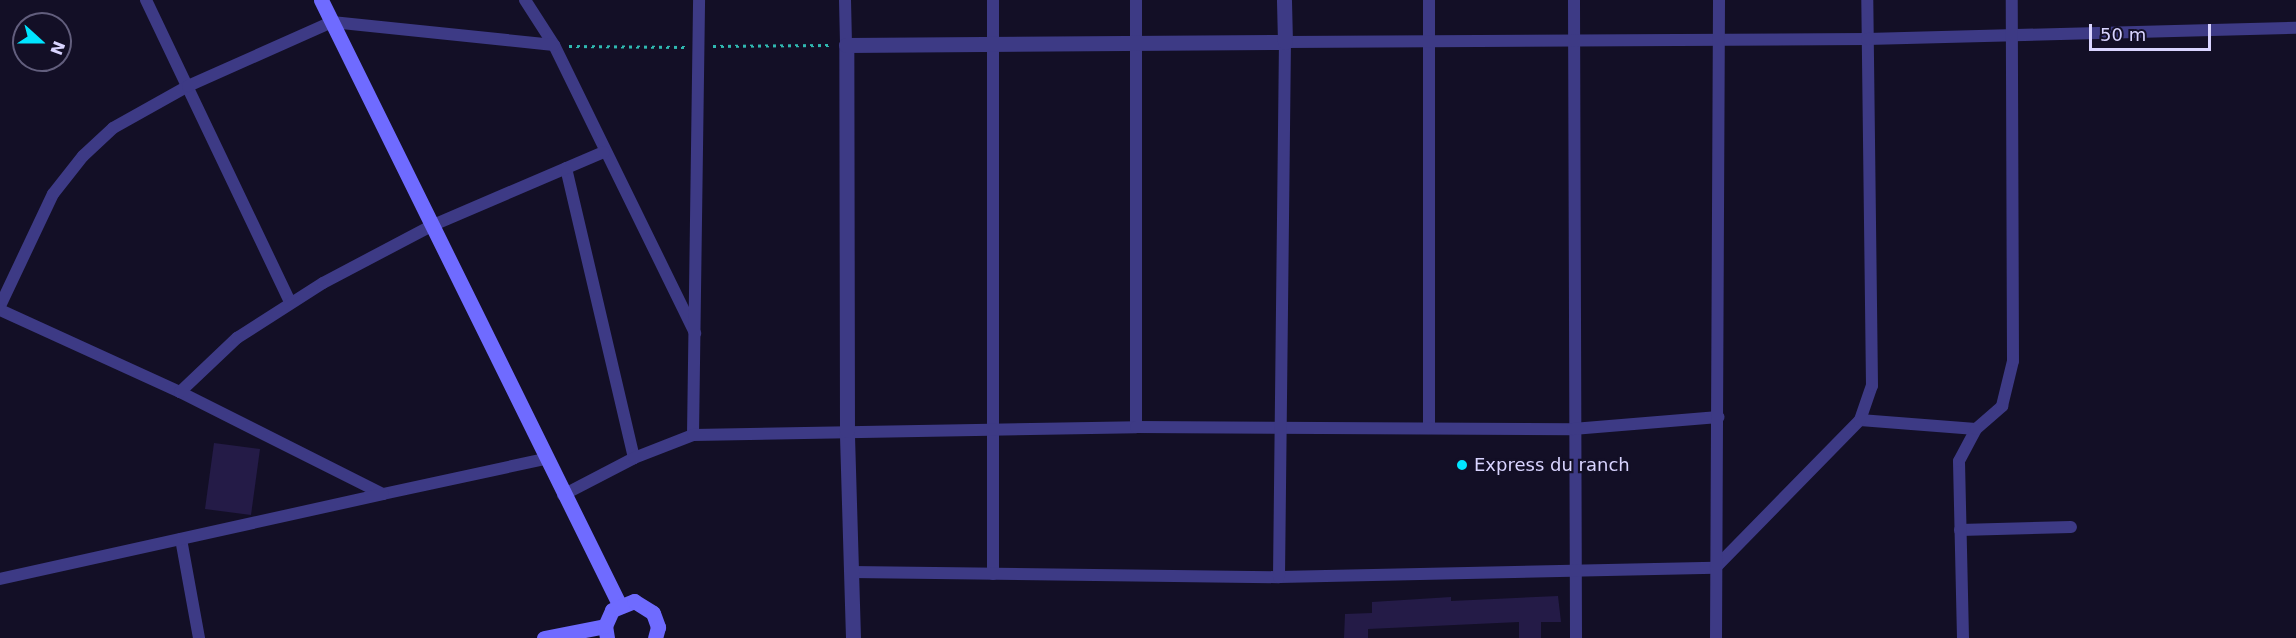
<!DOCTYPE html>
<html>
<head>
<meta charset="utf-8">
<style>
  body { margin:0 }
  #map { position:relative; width:2296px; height:638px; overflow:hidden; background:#130f26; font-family:"DejaVu Sans",sans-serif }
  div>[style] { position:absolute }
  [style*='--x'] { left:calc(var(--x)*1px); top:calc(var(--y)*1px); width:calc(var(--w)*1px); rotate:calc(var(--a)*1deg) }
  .building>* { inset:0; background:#241b47 }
  .path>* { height:3px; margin-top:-1.5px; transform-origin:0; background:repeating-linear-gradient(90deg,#2fb8b0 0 3px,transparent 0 7.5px) }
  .minor>* { height:12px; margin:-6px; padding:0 6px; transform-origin:6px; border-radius:6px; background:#3d3a85 }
  .tertiary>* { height:15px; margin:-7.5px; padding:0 7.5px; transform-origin:7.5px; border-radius:7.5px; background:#3d3a85 }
  .secondary>* { height:15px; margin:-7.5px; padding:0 7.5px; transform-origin:7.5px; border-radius:7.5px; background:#6f6bff }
  .dots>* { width:16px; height:16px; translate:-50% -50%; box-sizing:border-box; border:3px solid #130f26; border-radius:50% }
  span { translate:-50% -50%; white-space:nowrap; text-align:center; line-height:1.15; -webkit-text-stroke:4.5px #130f26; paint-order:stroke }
  .poi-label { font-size:18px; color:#d9d4ff }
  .left { translate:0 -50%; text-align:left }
  .north { position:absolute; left:12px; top:12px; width:60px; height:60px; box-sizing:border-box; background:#130f26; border:2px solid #625e7d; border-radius:50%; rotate:111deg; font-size:16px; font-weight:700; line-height:24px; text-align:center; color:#d9d4ff }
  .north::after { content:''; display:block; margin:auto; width:21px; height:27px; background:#00e5ff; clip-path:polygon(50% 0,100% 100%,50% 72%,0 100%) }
  .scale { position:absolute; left:2089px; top:24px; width:122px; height:27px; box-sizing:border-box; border:3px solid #d9d4ff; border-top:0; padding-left:8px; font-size:18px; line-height:21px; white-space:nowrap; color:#d9d4ff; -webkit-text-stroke:4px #130f26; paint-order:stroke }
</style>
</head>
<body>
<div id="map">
  <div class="building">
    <div style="clip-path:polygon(214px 443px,260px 449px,251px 515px,205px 509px)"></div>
    <div style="clip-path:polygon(1558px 596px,1561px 622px,1541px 622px,1541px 638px,1519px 638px,1519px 622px,1368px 629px,1368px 638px,1344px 638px,1345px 614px,1372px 613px,1372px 602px,1451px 597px,1451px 601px)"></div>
  </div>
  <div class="path">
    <div style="--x:569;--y:46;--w:116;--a:0.5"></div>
    <div style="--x:713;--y:46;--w:119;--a:-0.5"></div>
  </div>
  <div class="minor">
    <div style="--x:146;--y:0;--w:335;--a:64.5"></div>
    <div style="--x:525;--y:0;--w:54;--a:57.2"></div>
    <div style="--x:554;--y:45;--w:321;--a:63.9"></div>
    <div style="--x:845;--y:0;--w:45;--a:88.7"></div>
    <div style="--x:993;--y:0;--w:574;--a:90"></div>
    <div style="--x:1136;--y:0;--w:427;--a:90"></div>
    <div style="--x:1429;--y:0;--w:427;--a:90"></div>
    <div style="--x:1574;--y:0;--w:638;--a:89.82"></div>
    <div style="--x:566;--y:168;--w:298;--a:76.8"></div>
    <div style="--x:0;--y:306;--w:124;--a:-64.7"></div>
    <div style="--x:53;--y:194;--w:48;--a:-51.7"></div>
    <div style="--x:83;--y:156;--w:41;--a:-43"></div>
    <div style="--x:113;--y:128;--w:86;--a:-29.2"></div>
    <div style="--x:188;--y:86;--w:158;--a:-24"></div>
    <div style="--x:332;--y:22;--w:223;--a:5.9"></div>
    <div style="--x:0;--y:310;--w:198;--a:24.5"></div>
    <div style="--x:180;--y:392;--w:227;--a:26.7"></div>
    <div style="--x:383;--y:494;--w:166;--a:-12.2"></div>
    <div style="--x:180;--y:392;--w:79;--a:-43.5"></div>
    <div style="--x:237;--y:338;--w:102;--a:-32.6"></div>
    <div style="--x:323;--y:283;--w:122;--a:-27.8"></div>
    <div style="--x:431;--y:226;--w:188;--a:-23.2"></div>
    <div style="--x:1860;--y:420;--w:116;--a:4.4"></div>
    <div style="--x:693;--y:435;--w:435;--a:-89.2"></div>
    <div style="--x:563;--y:495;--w:80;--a:-27.5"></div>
    <div style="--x:634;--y:458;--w:63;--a:-21.3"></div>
    <div style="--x:693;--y:435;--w:443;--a:-1"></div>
    <div style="--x:1136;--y:427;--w:437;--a:0.3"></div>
    <div style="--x:1573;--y:429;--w:146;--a:-4.7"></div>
    <div style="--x:1960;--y:530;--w:111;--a:-1.5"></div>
    <div style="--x:181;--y:539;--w:101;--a:79.7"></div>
    <div style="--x:851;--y:572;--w:428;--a:0.7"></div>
    <div style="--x:1279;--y:577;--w:436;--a:-1.2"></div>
    <div style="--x:1715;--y:568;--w:207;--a:-45.6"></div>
    <div style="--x:1860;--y:420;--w:36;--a:-71"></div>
    <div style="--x:1872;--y:386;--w:386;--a:-90.7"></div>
    <div style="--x:1279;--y:577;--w:535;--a:-89.36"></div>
    <div style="--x:1285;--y:42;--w:582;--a:-0.3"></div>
    <div style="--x:1867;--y:39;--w:429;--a:-1.5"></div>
    <div style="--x:0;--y:579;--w:392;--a:-12.5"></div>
    <div style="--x:1716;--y:638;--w:638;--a:-89.73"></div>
    <div style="--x:1963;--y:638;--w:177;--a:-91.3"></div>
    <div style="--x:1959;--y:461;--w:36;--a:-62"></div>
    <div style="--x:1976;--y:429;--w:35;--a:-41"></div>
    <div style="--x:2002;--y:406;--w:46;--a:-76.3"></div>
    <div style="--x:2013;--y:361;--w:361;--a:-90.2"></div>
  </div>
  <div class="tertiary">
    <div style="--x:853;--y:638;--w:208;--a:-91.7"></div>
    <div style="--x:847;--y:430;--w:385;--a:-90.1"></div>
    <div style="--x:846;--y:45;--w:439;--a:-0.4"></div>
    <div style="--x:1285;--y:42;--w:42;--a:-91.4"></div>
  </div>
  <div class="secondary">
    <div style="--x:321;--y:0;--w:674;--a:63.74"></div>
    <div style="--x:544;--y:638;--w:62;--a:-11.1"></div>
    <div style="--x:607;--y:638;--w:12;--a:-99"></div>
    <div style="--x:605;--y:626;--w:17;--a:-66"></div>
    <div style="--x:612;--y:610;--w:24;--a:-22"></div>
    <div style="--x:634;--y:601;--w:22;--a:32"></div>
    <div style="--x:653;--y:613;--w:15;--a:70"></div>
    <div style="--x:658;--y:627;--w:11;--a:105"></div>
  </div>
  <div class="dots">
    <div style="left:1462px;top:465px;background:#00e5ff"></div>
  </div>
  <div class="poi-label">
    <span class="left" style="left:1474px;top:465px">Express du ranch</span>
  </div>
  <div class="north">N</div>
  <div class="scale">50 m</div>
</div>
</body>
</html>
